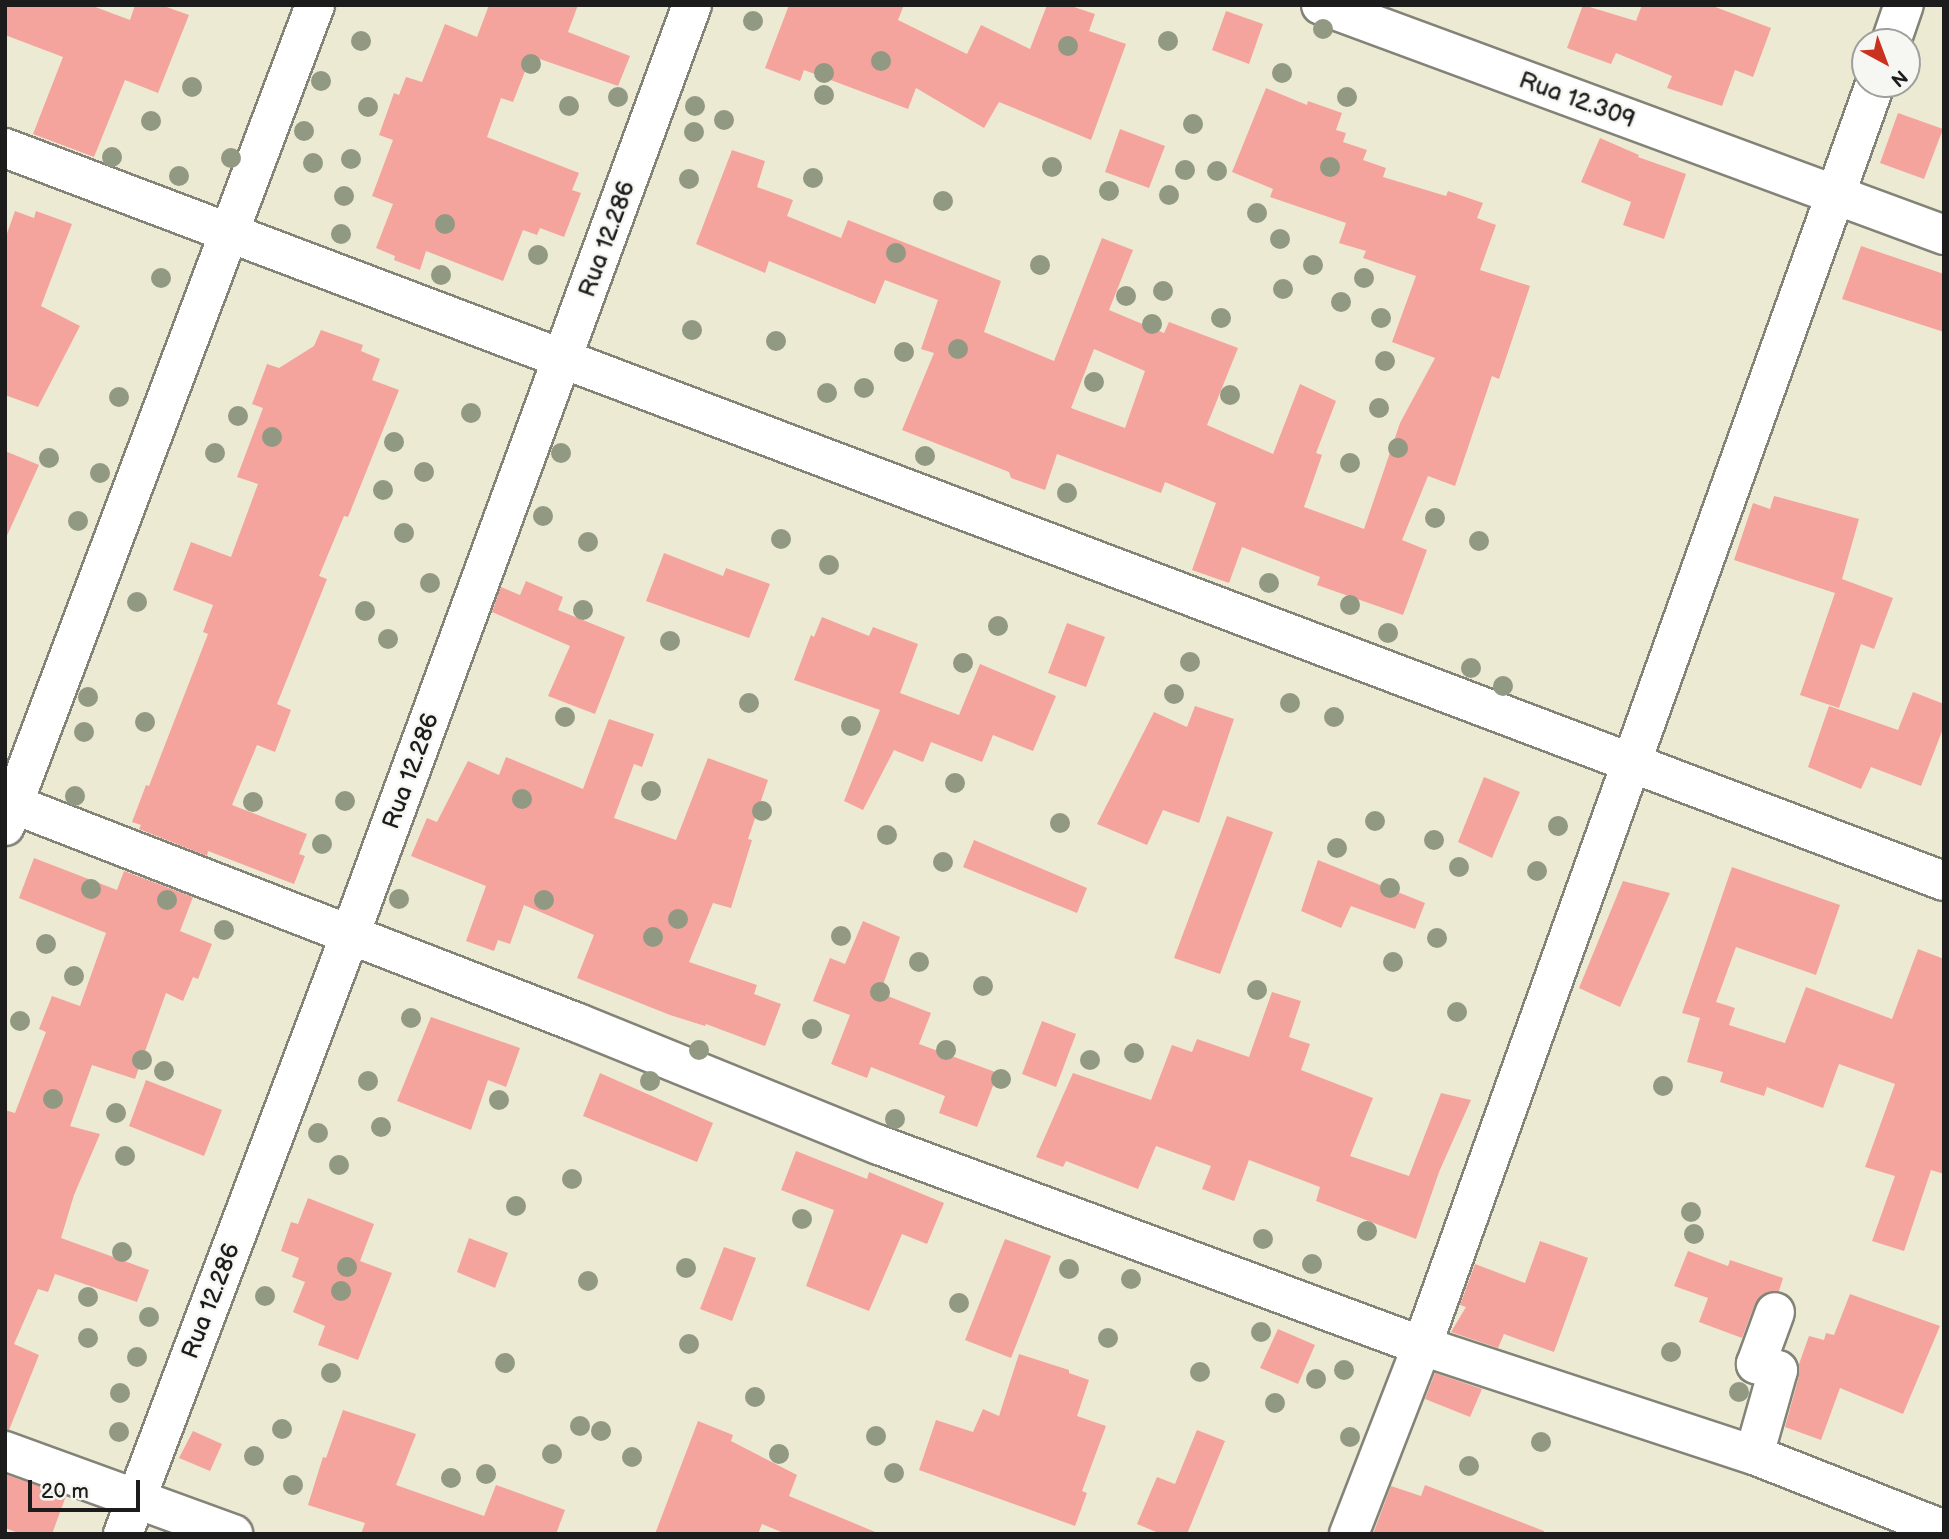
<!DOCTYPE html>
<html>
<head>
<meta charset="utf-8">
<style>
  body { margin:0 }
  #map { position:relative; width:1949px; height:1539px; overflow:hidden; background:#edead4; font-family:"Balsamiq Sans",sans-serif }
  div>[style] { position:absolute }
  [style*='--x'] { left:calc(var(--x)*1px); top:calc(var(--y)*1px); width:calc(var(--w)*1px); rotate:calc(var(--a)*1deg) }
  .building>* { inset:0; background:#f4a49c }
  .roads { filter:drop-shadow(2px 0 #848378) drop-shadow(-2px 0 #848378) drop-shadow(0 2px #848378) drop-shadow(0 -2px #848378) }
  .minor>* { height:38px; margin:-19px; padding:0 19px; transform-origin:19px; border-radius:19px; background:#fff }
  .trees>* { width:20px; height:20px; margin:-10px; border-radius:50%; background:#919982 }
  span { translate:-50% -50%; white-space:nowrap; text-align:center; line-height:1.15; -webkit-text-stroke:5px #f6f6f2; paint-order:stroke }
  .street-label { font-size:24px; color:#1c1c1c }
  .frame { position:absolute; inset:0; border:7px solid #1c1c1c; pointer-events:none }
  .north { position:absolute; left:1851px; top:28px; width:70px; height:70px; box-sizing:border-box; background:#f6f6f2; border:2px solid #9f9f9c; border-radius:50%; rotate:139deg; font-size:19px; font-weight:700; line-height:28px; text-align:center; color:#1c1c1c }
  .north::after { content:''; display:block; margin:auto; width:24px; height:32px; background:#c8321e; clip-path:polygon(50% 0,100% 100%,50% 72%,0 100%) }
  .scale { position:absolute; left:28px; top:1480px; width:112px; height:32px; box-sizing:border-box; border:4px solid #1c1c1c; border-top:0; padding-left:9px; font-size:21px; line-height:24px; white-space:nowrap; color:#1c1c1c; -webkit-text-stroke:5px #f6f6f2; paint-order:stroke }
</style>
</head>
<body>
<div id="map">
  <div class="building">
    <div style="clip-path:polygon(5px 5px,90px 5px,130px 20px,135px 5px,161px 5px,189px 15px,158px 93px,125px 80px,94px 157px,33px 134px,63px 57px,5px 35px)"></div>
    <div style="clip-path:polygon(489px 5px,578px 5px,568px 32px,630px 56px,618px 86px,531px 56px,513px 102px,501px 98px,487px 137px,579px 173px,572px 190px,581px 193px,564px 237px,540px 228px,537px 235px,523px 230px,503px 281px,426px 251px,420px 270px,394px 260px,395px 256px,376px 248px,393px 204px,372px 196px,393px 140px,379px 135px,394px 93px,399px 95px,406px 77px,422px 82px,445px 24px,477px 37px)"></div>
    <div style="clip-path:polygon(789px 5px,904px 5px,898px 20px,967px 54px,981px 25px,1030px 49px,1047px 5px,1068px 5px,1095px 14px,1089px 31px,1126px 44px,1091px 140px,999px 102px,984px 128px,916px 88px,908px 109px,804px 70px,800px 81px,765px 68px)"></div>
    <div style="clip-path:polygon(1583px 5px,1636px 21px,1642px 5px,1710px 5px,1771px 28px,1753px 77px,1735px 70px,1722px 106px,1667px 88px,1672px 76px,1616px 53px,1611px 64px,1567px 48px)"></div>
    <div style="clip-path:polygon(1226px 11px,1263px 24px,1249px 64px,1212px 50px)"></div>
    <div style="clip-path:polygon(evenodd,1266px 88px,1307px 105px,1308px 101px,1342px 113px,1336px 130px,1346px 133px,1343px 142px,1367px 150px,1363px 160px,1386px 168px,1383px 177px,1446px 196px,1448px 191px,1483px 203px,1477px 218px,1496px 225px,1480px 270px,1530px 286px,1499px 379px,1492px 376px,1455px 486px,1428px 476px,1402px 540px,1427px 550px,1403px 615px,1317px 585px,1320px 577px,1242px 547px,1229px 583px,1192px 570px,1216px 503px,1165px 482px,1161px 493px,1057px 454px,1045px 490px,1011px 478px,1009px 472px,902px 430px,934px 353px,921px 349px,938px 300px,885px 280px,875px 304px,769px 261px,765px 273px,696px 244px,732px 150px,765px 161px,757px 187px,793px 200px,787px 216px,841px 238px,848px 220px,1001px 281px,984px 332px,1054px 361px,1102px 238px,1133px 250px,1109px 310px,1164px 333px,1169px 322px,1238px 348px,1207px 425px,1273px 454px,1300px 384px,1336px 401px,1316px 453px,1322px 455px,1304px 507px,1364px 529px,1400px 423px,1435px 358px,1392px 342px,1416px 276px,1363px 258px,1366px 251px,1339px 243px,1346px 223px,1270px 197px,1273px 189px,1232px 172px,1266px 88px,1094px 349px,1145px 371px,1125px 428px,1071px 408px,1094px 349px)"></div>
    <div style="clip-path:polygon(1898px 113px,1943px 129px,1924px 179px,1880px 163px)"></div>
    <div style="clip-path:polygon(1120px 129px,1165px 146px,1149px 188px,1105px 172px)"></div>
    <div style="clip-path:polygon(1600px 138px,1639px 155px,1638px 157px,1686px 174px,1664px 239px,1623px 225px,1631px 202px,1581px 182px)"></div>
    <div style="clip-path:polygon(15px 211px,34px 218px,36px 211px,72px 224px,41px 306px,80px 326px,38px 407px,5px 395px,5px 239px)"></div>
    <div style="clip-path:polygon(1861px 246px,1944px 274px,1944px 332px,1842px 299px)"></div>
    <div style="clip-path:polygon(321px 330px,363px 345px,361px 351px,380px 359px,372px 380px,399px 390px,348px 517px,344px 516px,319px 576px,327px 579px,277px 704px,291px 710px,275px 752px,257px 745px,232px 805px,307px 834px,299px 854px,305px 856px,294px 884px,208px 851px,207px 856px,139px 829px,141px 825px,132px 822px,146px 785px,149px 786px,208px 634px,203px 632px,213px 605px,173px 590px,191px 542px,231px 557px,258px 484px,237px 477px,263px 408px,252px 404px,267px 364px,279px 368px,314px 346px)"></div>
    <div style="clip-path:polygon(5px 451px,39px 465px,5px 540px)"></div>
    <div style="clip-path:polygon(1774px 496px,1859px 519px,1842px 579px,1893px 598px,1874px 649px,1861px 644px,1839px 708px,1800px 695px,1835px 593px,1734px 560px,1753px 503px,1770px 509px)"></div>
    <div style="clip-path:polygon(664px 553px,723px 576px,726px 568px,770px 584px,749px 638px,646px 601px)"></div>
    <div style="clip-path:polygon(526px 581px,563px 597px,558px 610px,625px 637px,595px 714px,548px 696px,570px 646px,492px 612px,501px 587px,520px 595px)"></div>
    <div style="clip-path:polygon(822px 617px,869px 636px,873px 627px,918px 644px,900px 693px,959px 715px,980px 664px,1056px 696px,1033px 751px,993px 735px,982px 762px,931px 742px,923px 762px,894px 750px,863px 810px,844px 801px,880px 710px,794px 680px,811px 635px,814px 637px)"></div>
    <div style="clip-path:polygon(1067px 623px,1105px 637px,1086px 687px,1048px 673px)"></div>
    <div style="clip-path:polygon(1913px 692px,1944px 704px,1944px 726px,1921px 786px,1871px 767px,1861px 789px,1808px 767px,1829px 706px,1898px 730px)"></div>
    <div style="clip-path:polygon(1195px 706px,1234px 719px,1199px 823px,1163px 810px,1147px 845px,1097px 824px,1154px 712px,1187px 727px)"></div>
    <div style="clip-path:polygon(609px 719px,654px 734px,642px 767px,634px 764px,614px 818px,676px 840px,708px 758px,768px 780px,748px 839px,752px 840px,731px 908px,713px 903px,689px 962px,757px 985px,754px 994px,781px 1004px,765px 1046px,706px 1024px,705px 1026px,670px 1015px,577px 978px,594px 935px,524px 905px,510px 944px,498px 940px,494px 951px,466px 941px,486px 886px,411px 856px,427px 818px,437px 822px,468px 761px,499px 775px,506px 757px,583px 789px)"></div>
    <div style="clip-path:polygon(1484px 777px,1520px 792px,1492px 858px,1458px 842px)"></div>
    <div style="clip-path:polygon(1227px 816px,1273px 832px,1220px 974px,1174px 958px)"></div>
    <div style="clip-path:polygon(974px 840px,1087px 888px,1077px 913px,963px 867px)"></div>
    <div style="clip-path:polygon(34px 858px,117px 890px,124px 871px,193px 897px,180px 931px,212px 944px,198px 979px,193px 977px,183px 1001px,166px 993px,135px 1079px,92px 1065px,70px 1126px,100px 1134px,74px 1195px,61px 1238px,149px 1270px,137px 1302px,55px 1274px,48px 1292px,38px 1289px,14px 1344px,39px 1355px,9px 1430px,5px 1430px,5px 1110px,15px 1113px,46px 1032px,39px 1029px,52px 996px,80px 1006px,106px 933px,19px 898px)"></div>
    <div style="clip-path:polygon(1318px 860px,1425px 903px,1415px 929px,1351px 906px,1341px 928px,1301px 911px)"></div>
    <div style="clip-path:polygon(1732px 867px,1840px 905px,1816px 975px,1736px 947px,1716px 1002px,1735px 1008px,1729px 1025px,1785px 1043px,1806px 987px,1892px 1019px,1918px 949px,1944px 959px,1944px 1174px,1931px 1170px,1904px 1251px,1872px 1241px,1895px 1176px,1865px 1167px,1895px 1084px,1839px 1064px,1823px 1108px,1767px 1087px,1764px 1096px,1720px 1082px,1723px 1072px,1687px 1062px,1700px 1018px,1682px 1013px)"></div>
    <div style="clip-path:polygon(1623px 881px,1670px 893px,1620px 1007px,1579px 988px)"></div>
    <div style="clip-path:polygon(863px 921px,900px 937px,880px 993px,931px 1013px,919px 1044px,998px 1073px,977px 1127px,939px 1113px,945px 1096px,871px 1067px,867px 1078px,831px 1064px,850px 1015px,813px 1001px,830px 958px,845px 964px)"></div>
    <div style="clip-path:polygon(1272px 992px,1301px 1001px,1289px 1037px,1310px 1044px,1301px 1070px,1373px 1098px,1350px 1156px,1409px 1176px,1441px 1093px,1471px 1100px,1439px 1172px,1416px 1239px,1316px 1201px,1320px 1187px,1249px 1160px,1234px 1201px,1202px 1189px,1211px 1166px,1156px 1146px,1138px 1189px,1066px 1161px,1063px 1167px,1036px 1157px,1073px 1073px,1151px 1100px,1172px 1045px,1192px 1052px,1197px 1039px,1249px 1057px)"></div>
    <div style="clip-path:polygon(431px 1017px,520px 1048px,506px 1087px,488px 1080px,471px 1130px,397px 1101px)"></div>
    <div style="clip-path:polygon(1042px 1021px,1076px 1034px,1056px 1087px,1022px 1074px)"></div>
    <div style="clip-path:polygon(600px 1073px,713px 1123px,697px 1162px,583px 1116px)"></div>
    <div style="clip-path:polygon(146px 1080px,222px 1110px,204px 1156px,129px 1126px)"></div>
    <div style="clip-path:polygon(796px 1151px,867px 1179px,869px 1172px,944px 1203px,927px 1244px,902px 1234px,869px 1311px,806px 1286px,834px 1210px,781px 1190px)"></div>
    <div style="clip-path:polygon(308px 1198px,374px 1224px,360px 1261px,392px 1273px,358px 1360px,318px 1345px,325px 1326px,293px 1312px,305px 1282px,292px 1277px,299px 1258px,281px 1251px,291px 1222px,298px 1224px)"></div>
    <div style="clip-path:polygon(469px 1238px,508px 1253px,495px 1288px,457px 1272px)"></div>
    <div style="clip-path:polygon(1005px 1239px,1051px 1256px,1011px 1358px,965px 1340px)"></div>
    <div style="clip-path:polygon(1540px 1241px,1588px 1258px,1554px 1352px,1504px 1334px,1498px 1348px,1451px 1332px,1466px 1307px,1460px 1305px,1475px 1264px,1525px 1283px)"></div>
    <div style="clip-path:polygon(724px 1247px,756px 1258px,732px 1321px,700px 1309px)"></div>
    <div style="clip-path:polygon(1688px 1251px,1728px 1266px,1730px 1260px,1783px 1278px,1779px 1291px,1762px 1295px,1755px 1304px,1742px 1338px,1699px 1322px,1708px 1298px,1674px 1286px)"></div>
    <div style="clip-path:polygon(1850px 1294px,1940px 1326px,1903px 1414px,1840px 1388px,1821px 1440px,1785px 1427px,1799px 1376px,1799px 1364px,1809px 1336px,1824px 1340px,1826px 1333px,1834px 1335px)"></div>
    <div style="clip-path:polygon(1278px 1329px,1315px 1345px,1298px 1384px,1260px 1368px)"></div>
    <div style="clip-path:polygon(1019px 1354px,1069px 1370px,1069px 1373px,1089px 1380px,1077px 1416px,1106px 1426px,1082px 1491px,1087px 1493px,1075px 1526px,919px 1470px,936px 1420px,973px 1432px,983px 1409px,999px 1416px)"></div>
    <div style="clip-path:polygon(1435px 1373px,1482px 1389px,1470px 1417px,1425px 1399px)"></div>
    <div style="clip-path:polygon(343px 1410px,416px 1434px,396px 1485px,484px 1516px,496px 1485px,565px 1510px,556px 1534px,361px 1534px,365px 1523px,308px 1505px,323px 1457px,326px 1458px)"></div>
    <div style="clip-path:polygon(698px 1421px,733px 1435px,731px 1441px,797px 1475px,789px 1496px,880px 1534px,786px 1534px,762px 1524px,758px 1534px,655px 1534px)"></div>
    <div style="clip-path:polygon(1197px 1430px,1225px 1441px,1187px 1534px,1161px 1534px,1137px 1524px,1157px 1477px,1175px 1484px)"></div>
    <div style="clip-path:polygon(193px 1431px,222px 1444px,210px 1471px,179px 1458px)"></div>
    <div style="clip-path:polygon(5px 1474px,66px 1496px,52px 1534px,21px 1534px,5px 1528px)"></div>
    <div style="clip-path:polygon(1425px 1485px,1544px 1531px,1544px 1534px,1373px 1534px,1391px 1486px,1421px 1496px)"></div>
  </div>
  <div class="roads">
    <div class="minor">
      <div style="--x:1321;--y:5;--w:664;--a:20.26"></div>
      <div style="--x:1891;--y:42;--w:39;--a:-71"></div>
      <div style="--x:5;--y:148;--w:2073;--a:20.71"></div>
      <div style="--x:5;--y:801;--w:615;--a:21.18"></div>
      <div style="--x:578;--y:1023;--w:325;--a:22.1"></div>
      <div style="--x:879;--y:1145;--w:579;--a:20.31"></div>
      <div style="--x:1422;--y:1346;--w:349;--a:18.2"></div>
      <div style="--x:1754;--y:1455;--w:204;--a:21.5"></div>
      <div style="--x:5;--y:826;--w:878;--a:-69.31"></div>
      <div style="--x:5;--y:1451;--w:243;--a:20"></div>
      <div style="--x:1754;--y:1455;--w:88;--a:-74.2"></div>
      <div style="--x:1778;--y:1370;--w:23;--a:-165"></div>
      <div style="--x:1756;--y:1364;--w:55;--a:-69.9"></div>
      <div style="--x:123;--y:1534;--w:641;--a:-69.25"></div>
      <div style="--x:350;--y:935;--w:991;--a:-69.81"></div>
      <div style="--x:1349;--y:1534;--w:202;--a:-68.8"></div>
      <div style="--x:1422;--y:1346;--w:1341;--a:-70.25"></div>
    </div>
  </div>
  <div class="trees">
    <div style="left:753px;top:21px"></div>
    <div style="left:1323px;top:29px"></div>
    <div style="left:361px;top:41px"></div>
    <div style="left:1168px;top:41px"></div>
    <div style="left:1068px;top:46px"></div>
    <div style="left:881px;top:61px"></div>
    <div style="left:531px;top:64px"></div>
    <div style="left:824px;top:73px"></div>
    <div style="left:1282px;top:73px"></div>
    <div style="left:321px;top:81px"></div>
    <div style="left:192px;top:87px"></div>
    <div style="left:824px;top:95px"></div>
    <div style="left:618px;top:97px"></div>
    <div style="left:1347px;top:97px"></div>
    <div style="left:569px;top:106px"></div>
    <div style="left:695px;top:106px"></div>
    <div style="left:368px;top:107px"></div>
    <div style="left:724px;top:120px"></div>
    <div style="left:151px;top:121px"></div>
    <div style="left:1193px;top:124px"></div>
    <div style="left:304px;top:131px"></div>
    <div style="left:694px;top:132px"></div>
    <div style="left:112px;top:157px"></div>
    <div style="left:231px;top:158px"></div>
    <div style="left:351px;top:159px"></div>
    <div style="left:313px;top:163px"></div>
    <div style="left:1052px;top:167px"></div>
    <div style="left:1330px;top:167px"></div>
    <div style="left:1185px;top:170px"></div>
    <div style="left:1217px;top:171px"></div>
    <div style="left:179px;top:176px"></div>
    <div style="left:813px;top:178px"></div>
    <div style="left:689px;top:179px"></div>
    <div style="left:1109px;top:191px"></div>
    <div style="left:1169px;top:195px"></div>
    <div style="left:344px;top:196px"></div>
    <div style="left:943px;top:201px"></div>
    <div style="left:1257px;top:213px"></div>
    <div style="left:445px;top:224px"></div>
    <div style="left:341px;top:234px"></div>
    <div style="left:1280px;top:239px"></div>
    <div style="left:896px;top:253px"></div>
    <div style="left:538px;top:255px"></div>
    <div style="left:1040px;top:265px"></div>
    <div style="left:1313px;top:265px"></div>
    <div style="left:441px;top:275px"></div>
    <div style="left:161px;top:278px"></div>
    <div style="left:1364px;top:278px"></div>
    <div style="left:1283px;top:289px"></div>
    <div style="left:1163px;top:291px"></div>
    <div style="left:1126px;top:296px"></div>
    <div style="left:1341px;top:302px"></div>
    <div style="left:1221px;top:318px"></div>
    <div style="left:1381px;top:318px"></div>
    <div style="left:1152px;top:324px"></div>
    <div style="left:692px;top:330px"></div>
    <div style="left:776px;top:341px"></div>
    <div style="left:958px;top:349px"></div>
    <div style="left:904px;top:352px"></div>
    <div style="left:1385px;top:361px"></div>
    <div style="left:1094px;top:382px"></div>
    <div style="left:864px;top:388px"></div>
    <div style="left:827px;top:393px"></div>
    <div style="left:1230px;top:395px"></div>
    <div style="left:119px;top:397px"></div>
    <div style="left:1379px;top:408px"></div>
    <div style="left:471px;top:413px"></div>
    <div style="left:238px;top:416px"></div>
    <div style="left:272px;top:437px"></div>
    <div style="left:394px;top:442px"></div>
    <div style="left:1398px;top:448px"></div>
    <div style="left:215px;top:453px"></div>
    <div style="left:561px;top:453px"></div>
    <div style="left:925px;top:456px"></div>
    <div style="left:49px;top:458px"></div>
    <div style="left:1350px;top:463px"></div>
    <div style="left:424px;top:472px"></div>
    <div style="left:100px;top:473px"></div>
    <div style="left:383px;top:490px"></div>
    <div style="left:1067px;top:493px"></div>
    <div style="left:543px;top:516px"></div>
    <div style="left:1435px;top:518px"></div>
    <div style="left:78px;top:521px"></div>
    <div style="left:404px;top:533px"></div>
    <div style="left:781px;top:539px"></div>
    <div style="left:1479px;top:541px"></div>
    <div style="left:588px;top:542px"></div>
    <div style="left:829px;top:565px"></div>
    <div style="left:430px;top:583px"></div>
    <div style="left:1269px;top:583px"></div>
    <div style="left:137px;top:602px"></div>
    <div style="left:1350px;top:605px"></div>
    <div style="left:583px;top:610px"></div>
    <div style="left:365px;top:611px"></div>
    <div style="left:998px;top:626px"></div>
    <div style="left:1388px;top:633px"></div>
    <div style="left:388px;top:639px"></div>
    <div style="left:670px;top:641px"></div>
    <div style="left:1190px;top:662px"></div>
    <div style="left:963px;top:663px"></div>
    <div style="left:1471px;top:668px"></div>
    <div style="left:1503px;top:686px"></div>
    <div style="left:1174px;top:694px"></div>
    <div style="left:88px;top:697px"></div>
    <div style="left:749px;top:703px"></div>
    <div style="left:1290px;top:703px"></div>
    <div style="left:565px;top:717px"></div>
    <div style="left:1334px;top:717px"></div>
    <div style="left:145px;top:722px"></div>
    <div style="left:851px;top:726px"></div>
    <div style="left:84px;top:732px"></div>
    <div style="left:955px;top:783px"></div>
    <div style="left:651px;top:791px"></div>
    <div style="left:75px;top:796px"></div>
    <div style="left:522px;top:799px"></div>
    <div style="left:345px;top:801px"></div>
    <div style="left:253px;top:802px"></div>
    <div style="left:762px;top:811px"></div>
    <div style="left:1375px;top:821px"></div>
    <div style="left:1060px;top:823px"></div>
    <div style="left:1558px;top:826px"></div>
    <div style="left:887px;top:835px"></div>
    <div style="left:1434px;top:840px"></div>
    <div style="left:322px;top:844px"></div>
    <div style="left:1337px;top:848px"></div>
    <div style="left:943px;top:862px"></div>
    <div style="left:1459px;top:867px"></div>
    <div style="left:1537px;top:871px"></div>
    <div style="left:1390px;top:888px"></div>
    <div style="left:91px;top:889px"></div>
    <div style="left:399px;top:899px"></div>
    <div style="left:167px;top:900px"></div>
    <div style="left:544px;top:900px"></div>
    <div style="left:678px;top:919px"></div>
    <div style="left:224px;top:930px"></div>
    <div style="left:841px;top:936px"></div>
    <div style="left:653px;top:937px"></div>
    <div style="left:1437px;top:938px"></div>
    <div style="left:46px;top:944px"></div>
    <div style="left:919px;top:962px"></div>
    <div style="left:1393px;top:962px"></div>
    <div style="left:74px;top:976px"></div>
    <div style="left:983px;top:986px"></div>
    <div style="left:1257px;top:990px"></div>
    <div style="left:880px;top:992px"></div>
    <div style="left:1457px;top:1012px"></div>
    <div style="left:411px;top:1018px"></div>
    <div style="left:20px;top:1021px"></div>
    <div style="left:812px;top:1029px"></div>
    <div style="left:699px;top:1050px"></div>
    <div style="left:946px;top:1050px"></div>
    <div style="left:1134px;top:1053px"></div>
    <div style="left:142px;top:1060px"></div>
    <div style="left:1090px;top:1060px"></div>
    <div style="left:164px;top:1071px"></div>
    <div style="left:1001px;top:1079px"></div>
    <div style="left:368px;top:1081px"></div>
    <div style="left:650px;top:1081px"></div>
    <div style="left:1663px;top:1086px"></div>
    <div style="left:53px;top:1099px"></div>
    <div style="left:499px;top:1100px"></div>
    <div style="left:116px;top:1113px"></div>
    <div style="left:895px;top:1119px"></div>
    <div style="left:381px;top:1127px"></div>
    <div style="left:318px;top:1133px"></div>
    <div style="left:125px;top:1156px"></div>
    <div style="left:339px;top:1165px"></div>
    <div style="left:572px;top:1179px"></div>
    <div style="left:516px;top:1206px"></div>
    <div style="left:1691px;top:1212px"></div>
    <div style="left:802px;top:1219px"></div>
    <div style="left:1367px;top:1231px"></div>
    <div style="left:1694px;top:1234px"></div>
    <div style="left:1263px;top:1239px"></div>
    <div style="left:122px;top:1252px"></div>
    <div style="left:1312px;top:1264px"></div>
    <div style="left:347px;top:1267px"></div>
    <div style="left:686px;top:1268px"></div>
    <div style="left:1069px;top:1269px"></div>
    <div style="left:1131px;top:1279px"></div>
    <div style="left:588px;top:1281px"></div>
    <div style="left:341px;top:1291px"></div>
    <div style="left:265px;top:1296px"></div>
    <div style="left:88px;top:1297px"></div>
    <div style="left:959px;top:1303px"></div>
    <div style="left:149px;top:1317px"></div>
    <div style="left:1261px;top:1332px"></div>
    <div style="left:88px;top:1338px"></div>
    <div style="left:1108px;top:1338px"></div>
    <div style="left:689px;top:1344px"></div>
    <div style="left:1671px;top:1352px"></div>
    <div style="left:137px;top:1357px"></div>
    <div style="left:505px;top:1363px"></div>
    <div style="left:1344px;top:1370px"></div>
    <div style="left:1200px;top:1372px"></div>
    <div style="left:331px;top:1373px"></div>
    <div style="left:1316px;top:1379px"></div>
    <div style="left:1739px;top:1392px"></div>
    <div style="left:120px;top:1393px"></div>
    <div style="left:755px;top:1397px"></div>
    <div style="left:1275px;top:1403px"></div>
    <div style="left:580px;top:1426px"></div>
    <div style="left:282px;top:1429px"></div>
    <div style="left:601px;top:1431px"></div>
    <div style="left:119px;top:1432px"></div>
    <div style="left:876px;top:1436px"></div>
    <div style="left:1350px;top:1437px"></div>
    <div style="left:1541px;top:1442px"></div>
    <div style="left:552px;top:1454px"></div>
    <div style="left:779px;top:1454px"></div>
    <div style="left:254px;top:1456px"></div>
    <div style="left:632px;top:1457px"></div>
    <div style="left:1469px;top:1466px"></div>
    <div style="left:894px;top:1473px"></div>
    <div style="left:486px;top:1474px"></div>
    <div style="left:451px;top:1478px"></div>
    <div style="left:293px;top:1485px"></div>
  </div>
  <div class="street-label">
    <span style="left:1577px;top:100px;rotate:20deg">Rua 12.309</span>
    <span style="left:607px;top:239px;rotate:-70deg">Rua 12.286</span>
    <span style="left:411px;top:771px;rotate:-70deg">Rua 12.286</span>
    <span style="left:211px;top:1301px;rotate:-69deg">Rua 12.286</span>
  </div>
  <div class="frame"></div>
  <div class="north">N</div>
  <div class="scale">20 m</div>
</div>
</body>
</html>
